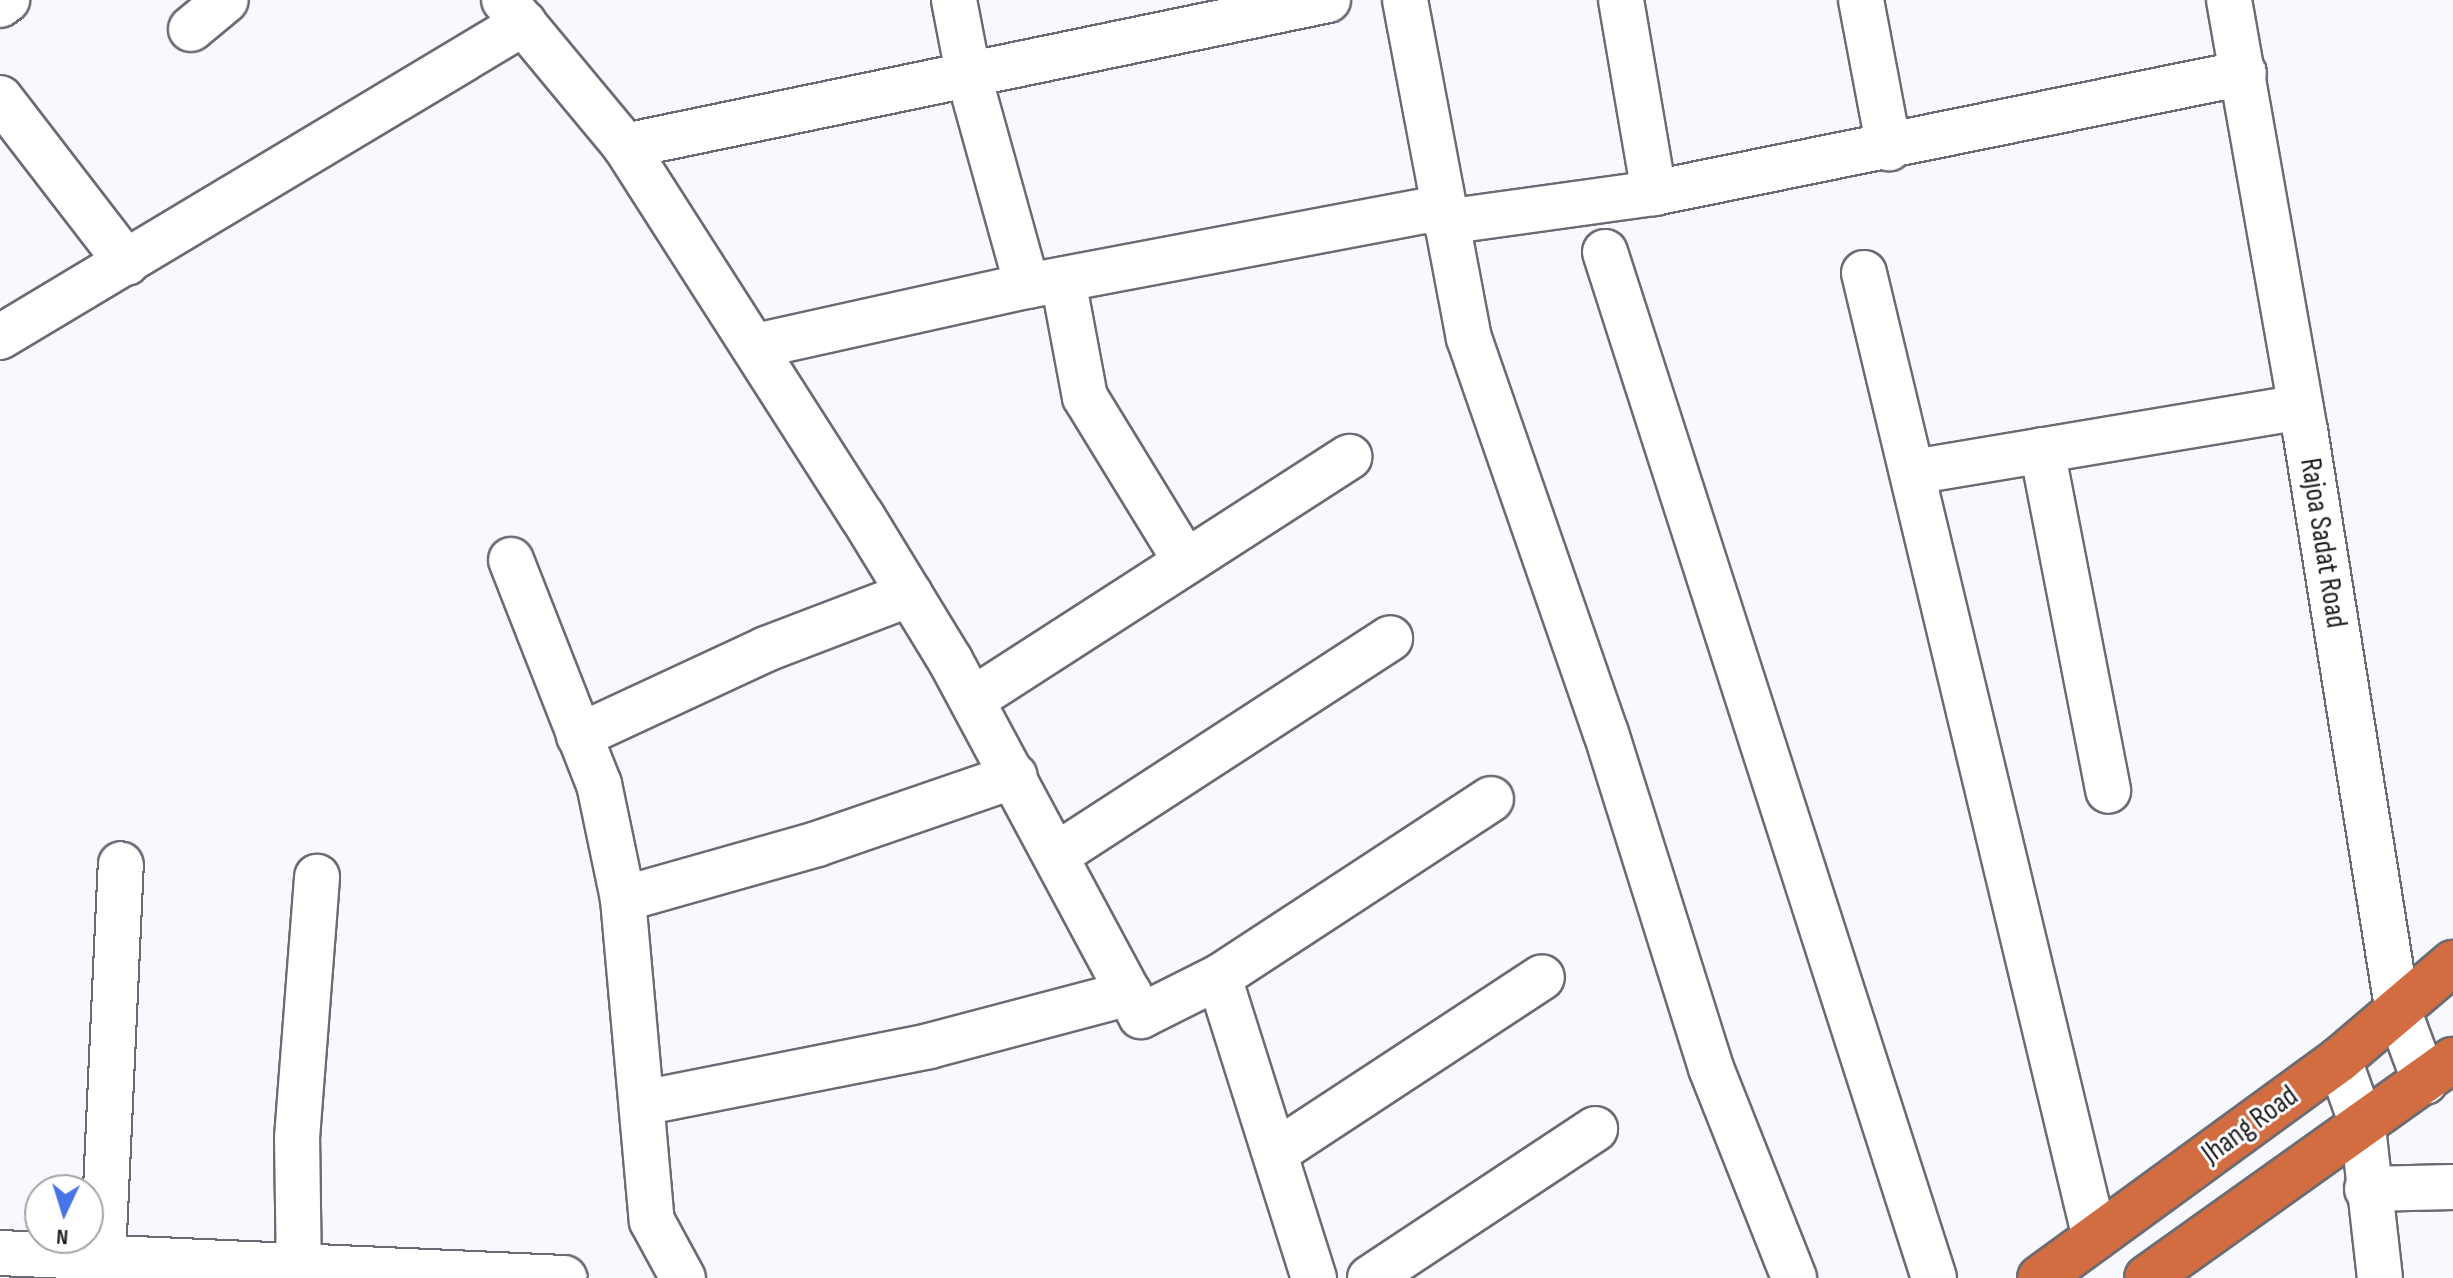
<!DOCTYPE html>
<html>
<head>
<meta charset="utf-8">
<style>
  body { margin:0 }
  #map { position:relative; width:2453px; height:1278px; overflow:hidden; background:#f8f8ff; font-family:"Sofia Sans Condensed",sans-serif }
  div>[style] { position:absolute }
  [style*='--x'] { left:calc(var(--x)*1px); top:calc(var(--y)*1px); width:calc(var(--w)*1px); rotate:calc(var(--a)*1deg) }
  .roads { filter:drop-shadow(2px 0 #6b6b73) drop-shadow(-2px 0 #6b6b73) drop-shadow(0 2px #6b6b73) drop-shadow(0 -2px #6b6b73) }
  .street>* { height:44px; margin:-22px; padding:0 22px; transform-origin:22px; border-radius:22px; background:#fff }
  .secondary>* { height:44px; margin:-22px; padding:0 22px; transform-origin:22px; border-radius:22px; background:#fff }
  .highway>* { height:44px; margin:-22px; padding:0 22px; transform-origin:22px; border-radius:22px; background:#d26c41 }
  span { translate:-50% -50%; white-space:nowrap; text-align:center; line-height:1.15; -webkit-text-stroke:6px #fff; paint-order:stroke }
  .street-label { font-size:30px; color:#1f1f22 }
  .north { position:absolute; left:24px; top:1174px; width:80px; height:80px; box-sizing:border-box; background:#fff; border:2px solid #a5a5a7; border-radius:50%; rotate:184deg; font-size:22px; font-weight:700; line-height:32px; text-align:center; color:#1f1f22 }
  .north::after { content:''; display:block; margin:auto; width:28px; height:36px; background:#4774e6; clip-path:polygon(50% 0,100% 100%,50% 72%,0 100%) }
</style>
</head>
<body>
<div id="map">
  <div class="roads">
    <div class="street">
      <div style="--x:504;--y:0;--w:190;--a:50.3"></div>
      <div style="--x:625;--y:146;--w:439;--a:57.4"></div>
      <div style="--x:862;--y:516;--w:169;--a:58.6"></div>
      <div style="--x:950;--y:660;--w:404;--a:61.8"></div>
      <div style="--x:1141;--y:1016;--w:87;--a:-26.6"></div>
      <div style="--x:1219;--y:977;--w:325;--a:-33.2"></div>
      <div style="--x:954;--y:0;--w:74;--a:79.1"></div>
      <div style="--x:968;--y:73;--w:221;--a:74.5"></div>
      <div style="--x:1405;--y:0;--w:344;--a:79.3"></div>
      <div style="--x:1469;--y:338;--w:418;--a:70.9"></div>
      <div style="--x:1606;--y:733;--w:351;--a:72.6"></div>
      <div style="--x:1711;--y:1068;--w:226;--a:68.4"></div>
      <div style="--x:1621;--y:0;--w:196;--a:80.3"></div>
      <div style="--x:1861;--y:0;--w:151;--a:79.3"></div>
      <div style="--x:0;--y:5;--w:9;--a:-36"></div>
      <div style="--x:191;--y:29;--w:45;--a:-39.6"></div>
      <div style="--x:0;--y:98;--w:208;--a:52.4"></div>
      <div style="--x:625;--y:146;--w:718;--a:-11.73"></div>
      <div style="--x:1445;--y:222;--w:211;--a:-7.9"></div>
      <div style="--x:1654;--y:193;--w:602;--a:-11.5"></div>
      <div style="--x:1605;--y:252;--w:1077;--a:72.22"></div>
      <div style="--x:1864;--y:273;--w:992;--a:76.54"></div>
      <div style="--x:1063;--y:280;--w:119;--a:79.4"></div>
      <div style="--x:1085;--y:397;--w:193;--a:58.5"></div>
      <div style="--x:0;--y:337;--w:611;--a:-30.93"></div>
      <div style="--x:756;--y:346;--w:278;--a:-12.5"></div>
      <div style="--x:1027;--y:286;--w:424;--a:-10.7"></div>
      <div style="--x:2042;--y:450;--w:347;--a:79"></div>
      <div style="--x:1913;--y:472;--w:393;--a:-9.5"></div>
      <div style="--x:511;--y:560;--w:241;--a:68.6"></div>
      <div style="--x:599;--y:784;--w:117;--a:78.2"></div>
      <div style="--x:623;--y:899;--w:323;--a:84.9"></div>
      <div style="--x:652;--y:1221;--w:65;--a:61.5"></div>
      <div style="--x:972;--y:700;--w:449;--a:-32.8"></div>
      <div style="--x:579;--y:736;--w:206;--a:-24.9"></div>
      <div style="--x:766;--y:649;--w:154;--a:-20.9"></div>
      <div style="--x:1058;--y:854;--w:396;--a:-33"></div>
      <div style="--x:623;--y:899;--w:202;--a:-15.8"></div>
      <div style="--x:817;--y:844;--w:209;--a:-19"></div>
      <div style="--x:1219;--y:977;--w:316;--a:72.5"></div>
      <div style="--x:642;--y:1103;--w:293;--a:-11.2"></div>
      <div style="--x:929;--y:1046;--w:207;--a:-14.8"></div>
      <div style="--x:1276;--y:1152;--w:318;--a:-33.3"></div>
      <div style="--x:2367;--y:1189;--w:86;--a:-1.3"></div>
      <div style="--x:0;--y:1253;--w:565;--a:2.54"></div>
      <div style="--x:102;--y:1278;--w:414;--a:-87.4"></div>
      <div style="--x:299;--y:1278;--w:140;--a:-90.8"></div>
      <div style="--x:297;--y:1138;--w:262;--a:-85.6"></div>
      <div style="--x:1370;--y:1278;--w:270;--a:-33.5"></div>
    </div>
    <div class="secondary">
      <div style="--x:2229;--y:0;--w:437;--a:80"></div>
      <div style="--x:2305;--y:430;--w:584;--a:80.94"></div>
      <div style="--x:2397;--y:1007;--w:80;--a:69.5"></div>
      <div style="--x:2339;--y:1060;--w:71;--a:70.3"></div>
      <div style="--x:2363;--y:1127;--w:152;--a:83.6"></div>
    </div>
    <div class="highway">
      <div style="--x:2040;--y:1278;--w:370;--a:-36.1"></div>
      <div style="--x:2339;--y:1060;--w:150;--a:-40.4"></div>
      <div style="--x:2147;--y:1278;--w:376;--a:-35.5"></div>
    </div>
  </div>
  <div class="street-label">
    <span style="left:2323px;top:543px;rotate:81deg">Rajoa Sadat Road</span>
    <span style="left:2250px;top:1125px;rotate:-36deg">Jhang Road</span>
  </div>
  <div class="north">N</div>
</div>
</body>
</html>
